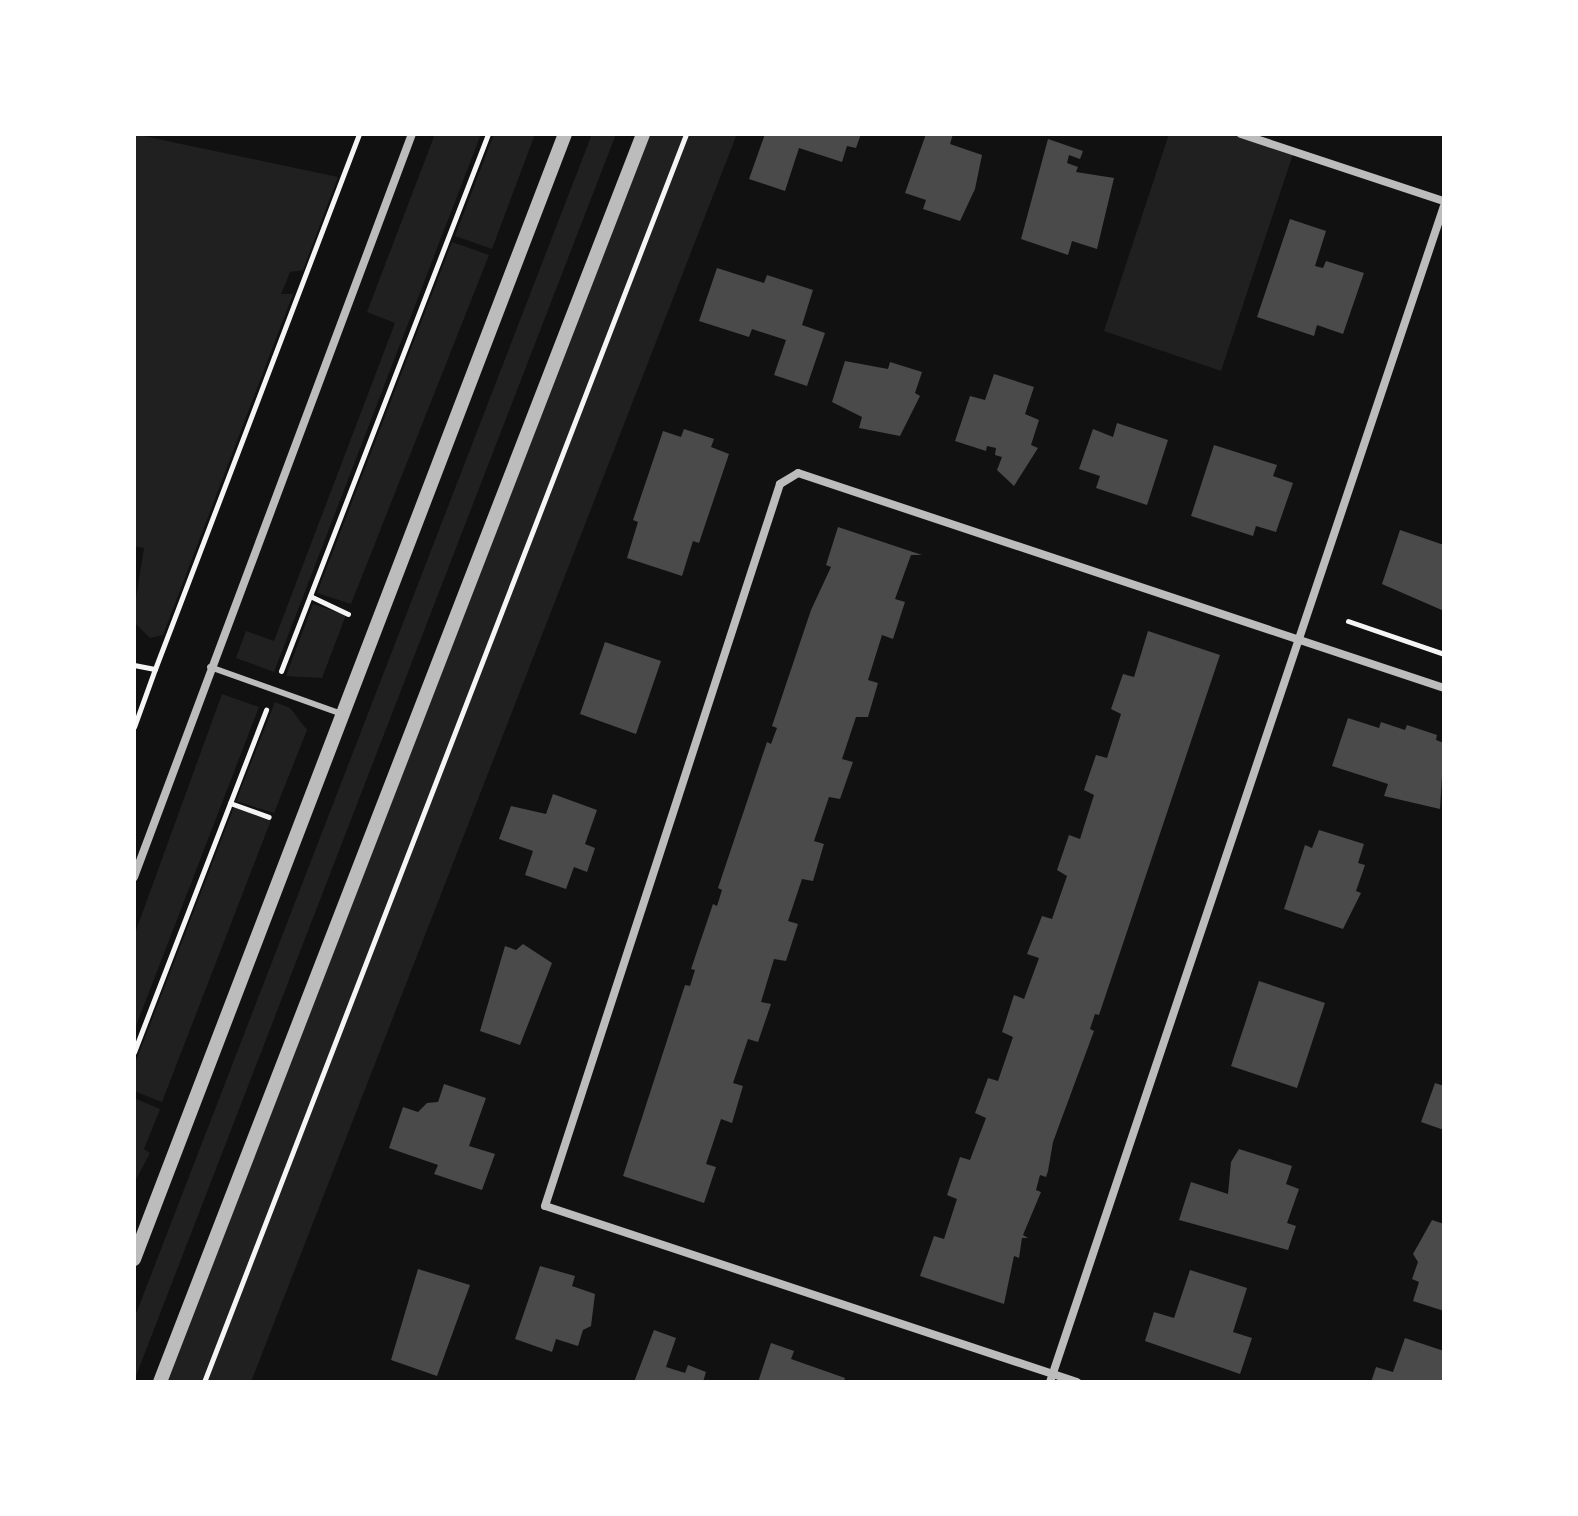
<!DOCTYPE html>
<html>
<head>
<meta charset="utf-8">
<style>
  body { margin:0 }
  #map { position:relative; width:1578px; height:1516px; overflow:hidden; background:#111; font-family:"PT Sans",sans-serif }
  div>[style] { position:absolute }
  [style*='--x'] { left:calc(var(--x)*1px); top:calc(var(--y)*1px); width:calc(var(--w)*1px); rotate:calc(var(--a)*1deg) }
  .green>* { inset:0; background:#202020 }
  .building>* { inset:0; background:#4a4a4a }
  .path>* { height:5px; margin:-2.5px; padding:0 2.5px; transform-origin:2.5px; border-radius:2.5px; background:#f5f5f5 }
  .service>* { height:6px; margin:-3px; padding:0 3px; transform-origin:3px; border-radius:3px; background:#bcbcbc }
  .minor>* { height:8px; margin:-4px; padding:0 4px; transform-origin:4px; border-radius:4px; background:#bcbcbc }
  .tertiary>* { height:14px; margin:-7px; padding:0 7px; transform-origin:7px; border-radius:7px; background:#bcbcbc }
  span { translate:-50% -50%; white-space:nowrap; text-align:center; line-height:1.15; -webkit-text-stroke:7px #fff; paint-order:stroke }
  .frame { position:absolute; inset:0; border:136px solid #fff; pointer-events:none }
</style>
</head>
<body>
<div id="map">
  <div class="green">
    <div style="clip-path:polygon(134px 134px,338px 177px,303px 270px,290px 272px,281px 294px,293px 294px,163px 635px,150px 638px,135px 623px,134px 611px,144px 548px,134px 546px)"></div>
    <div style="clip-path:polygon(435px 134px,481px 134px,274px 672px,236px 658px,246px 631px,274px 641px,395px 323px,367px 312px)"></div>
    <div style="clip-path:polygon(494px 134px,535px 134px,492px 249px,455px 236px)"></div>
    <div style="clip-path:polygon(592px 134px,616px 134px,134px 1381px,134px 1319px)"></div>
    <div style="clip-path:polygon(643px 134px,737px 134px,251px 1382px,160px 1382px)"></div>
    <div style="clip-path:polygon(1169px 134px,1241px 134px,1294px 151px,1221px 371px,1104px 331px)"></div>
    <div style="clip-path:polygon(452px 242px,489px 255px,351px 604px,317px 593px)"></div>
    <div style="clip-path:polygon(313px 604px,346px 615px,322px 678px,286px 676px)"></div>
    <div style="clip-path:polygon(222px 694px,259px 707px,134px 1031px,134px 936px)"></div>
    <div style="clip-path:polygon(275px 702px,290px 708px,307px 730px,274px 813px,236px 801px)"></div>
    <div style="clip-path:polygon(234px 807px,271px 820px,162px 1102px,134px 1091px,134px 1066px)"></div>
    <div style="clip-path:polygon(134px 1098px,160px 1109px,144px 1149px,150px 1153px,134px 1183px)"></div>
  </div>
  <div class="building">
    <div style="clip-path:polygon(765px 134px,861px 134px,856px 148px,847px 146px,842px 162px,799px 148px,785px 191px,749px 179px)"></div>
    <div style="clip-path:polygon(926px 134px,953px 134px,950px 144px,982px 155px,975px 189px,960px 221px,923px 209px,926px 200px,905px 193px)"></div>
    <div style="clip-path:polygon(1048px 139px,1083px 151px,1080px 159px,1069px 155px,1067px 163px,1078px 167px,1076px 172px,1114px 178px,1097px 249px,1072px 241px,1068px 255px,1021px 239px)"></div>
    <div style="clip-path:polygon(1290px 219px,1326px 231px,1315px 266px,1323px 268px,1326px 261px,1364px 273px,1343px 334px,1317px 325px,1314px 336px,1257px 317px)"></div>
    <div style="clip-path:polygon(717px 268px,764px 283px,767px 275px,813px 290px,802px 325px,825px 333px,807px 386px,774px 375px,786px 340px,752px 329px,749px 337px,699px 321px)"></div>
    <div style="clip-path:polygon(845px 361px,888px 369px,890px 362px,922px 372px,915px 393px,920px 396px,900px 436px,859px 428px,862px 417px,832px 402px)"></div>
    <div style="clip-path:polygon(994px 374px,1034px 387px,1025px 414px,1039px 420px,1031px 445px,1038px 448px,1014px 486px,997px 470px,1002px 457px,995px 455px,996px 448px,987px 446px,986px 451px,955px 441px,970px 396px,985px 400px)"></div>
    <div style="clip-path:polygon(1117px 423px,1168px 440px,1147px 505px,1096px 488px,1100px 476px,1079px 469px,1093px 429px,1113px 437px)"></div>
    <div style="clip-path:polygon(684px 429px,714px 439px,711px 447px,729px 454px,699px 543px,693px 541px,682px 576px,627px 558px,638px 522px,633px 520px,663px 431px,681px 437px)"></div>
    <div style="clip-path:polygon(1214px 445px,1277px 465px,1273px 476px,1293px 483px,1276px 532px,1256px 526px,1253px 536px,1191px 516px)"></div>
    <div style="clip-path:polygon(838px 527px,922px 555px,911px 555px,895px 599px,905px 602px,893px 639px,882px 635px,868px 680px,878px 683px,868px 717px,856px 717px,842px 759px,853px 762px,840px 799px,829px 797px,814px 841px,824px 844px,813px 881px,802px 879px,788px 921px,798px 924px,786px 961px,774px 959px,761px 1002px,771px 1004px,758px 1042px,748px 1039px,733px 1083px,743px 1086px,732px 1123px,721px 1119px,706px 1164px,716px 1167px,704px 1203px,623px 1176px,685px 985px,690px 986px,695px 970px,691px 969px,713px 904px,717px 906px,722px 890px,718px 888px,767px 742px,771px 744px,777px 728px,772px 726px,811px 610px,831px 567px,826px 565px)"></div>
    <div style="clip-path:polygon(1400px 530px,1444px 545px,1444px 611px,1382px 584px)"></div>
    <div style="clip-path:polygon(1148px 631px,1220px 655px,1099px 1015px,1095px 1014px,1090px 1029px,1094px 1031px,1053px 1142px,1048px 1171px,1046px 1177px,1040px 1175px,1036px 1190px,1041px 1192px,1023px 1235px,1028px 1238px,1022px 1238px,1019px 1258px,1014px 1256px,1004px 1304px,920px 1276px,934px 1236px,944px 1239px,957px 1199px,947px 1195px,960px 1157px,970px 1160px,986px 1118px,975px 1113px,988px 1078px,998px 1081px,1013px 1037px,1002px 1032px,1014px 995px,1024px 999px,1039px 958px,1027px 954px,1042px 916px,1052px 919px,1067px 876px,1057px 870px,1069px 835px,1080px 839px,1094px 795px,1084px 790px,1096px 755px,1107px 758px,1121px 714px,1111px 709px,1123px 674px,1134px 677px)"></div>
    <div style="clip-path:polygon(605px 642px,661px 661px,636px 734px,580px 714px)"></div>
    <div style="clip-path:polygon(1348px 718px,1379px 728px,1381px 722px,1405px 730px,1407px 725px,1437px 735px,1436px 740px,1444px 743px,1440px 809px,1384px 796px,1388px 784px,1332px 766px)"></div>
    <div style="clip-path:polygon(553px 794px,597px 810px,585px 844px,595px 848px,587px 872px,574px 867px,566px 889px,525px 875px,533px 851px,499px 839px,511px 806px,546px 814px)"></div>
    <div style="clip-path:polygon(1319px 830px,1364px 844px,1358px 863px,1365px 865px,1356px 891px,1361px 893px,1343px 929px,1284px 909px,1305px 845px,1312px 848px)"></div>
    <div style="clip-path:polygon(523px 944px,552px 963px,520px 1045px,480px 1031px,505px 946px,516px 950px)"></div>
    <div style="clip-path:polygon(1259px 981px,1325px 1003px,1297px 1088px,1231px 1066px)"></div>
    <div style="clip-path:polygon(1435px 1083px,1444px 1086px,1444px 1130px,1421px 1122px)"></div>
    <div style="clip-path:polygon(444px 1084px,486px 1098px,469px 1146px,495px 1154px,482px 1190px,434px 1174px,438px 1165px,389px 1148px,403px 1107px,418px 1112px,427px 1103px,438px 1102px)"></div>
    <div style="clip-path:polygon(1239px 1149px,1292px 1166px,1286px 1184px,1299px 1189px,1287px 1223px,1296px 1226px,1288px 1250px,1179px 1220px,1191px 1182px,1228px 1194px,1231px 1162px)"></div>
    <div style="clip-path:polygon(1432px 1220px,1444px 1224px,1444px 1311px,1413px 1301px,1419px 1282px,1412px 1279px,1418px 1262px,1413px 1254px)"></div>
    <div style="clip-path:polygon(540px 1266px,575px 1276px,572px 1286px,595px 1294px,591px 1326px,583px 1330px,578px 1346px,556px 1339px,552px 1352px,515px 1339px)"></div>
    <div style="clip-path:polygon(418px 1269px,470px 1285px,437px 1376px,391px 1360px)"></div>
    <div style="clip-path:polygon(1190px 1270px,1247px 1288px,1233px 1332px,1252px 1338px,1240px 1374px,1145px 1341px,1154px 1312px,1174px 1318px)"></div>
    <div style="clip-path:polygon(654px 1330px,676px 1338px,666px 1367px,685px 1373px,688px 1365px,706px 1372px,703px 1382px,634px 1382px)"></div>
    <div style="clip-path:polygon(1405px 1338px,1444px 1351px,1444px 1382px,1371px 1382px,1376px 1367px,1393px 1372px)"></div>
    <div style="clip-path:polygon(771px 1343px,794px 1351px,791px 1359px,845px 1378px,844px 1382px,758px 1382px)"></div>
  </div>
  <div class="path">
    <div style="--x:310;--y:596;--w:42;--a:25.3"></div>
    <div style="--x:1348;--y:621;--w:102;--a:19"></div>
    <div style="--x:134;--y:665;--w:21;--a:11"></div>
    <div style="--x:155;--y:669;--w:573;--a:-69.13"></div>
    <div style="--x:281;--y:671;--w:576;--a:-68.92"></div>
    <div style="--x:134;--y:727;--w:62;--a:-70.1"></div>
    <div style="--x:230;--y:803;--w:41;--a:19.7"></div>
    <div style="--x:134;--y:1052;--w:367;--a:-68.9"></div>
    <div style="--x:204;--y:1382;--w:1338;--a:-68.88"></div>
  </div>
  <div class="service">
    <div style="--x:210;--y:667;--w:140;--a:19.6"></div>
  </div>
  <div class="minor">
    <div style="--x:1241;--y:134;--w:214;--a:18.3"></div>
    <div style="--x:134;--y:877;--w:793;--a:-69.49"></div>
    <div style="--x:1050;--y:1382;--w:1240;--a:-71.48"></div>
    <div style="--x:1077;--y:1382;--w:560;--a:-161.69"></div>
    <div style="--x:545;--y:1206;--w:759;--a:-71.97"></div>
    <div style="--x:780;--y:484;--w:21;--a:-31"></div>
    <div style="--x:798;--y:473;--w:681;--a:18.41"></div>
  </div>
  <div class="tertiary">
    <div style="--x:134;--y:1259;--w:1205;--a:-69.04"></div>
    <div style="--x:160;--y:1382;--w:1338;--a:-68.84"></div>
  </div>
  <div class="frame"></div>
</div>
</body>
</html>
